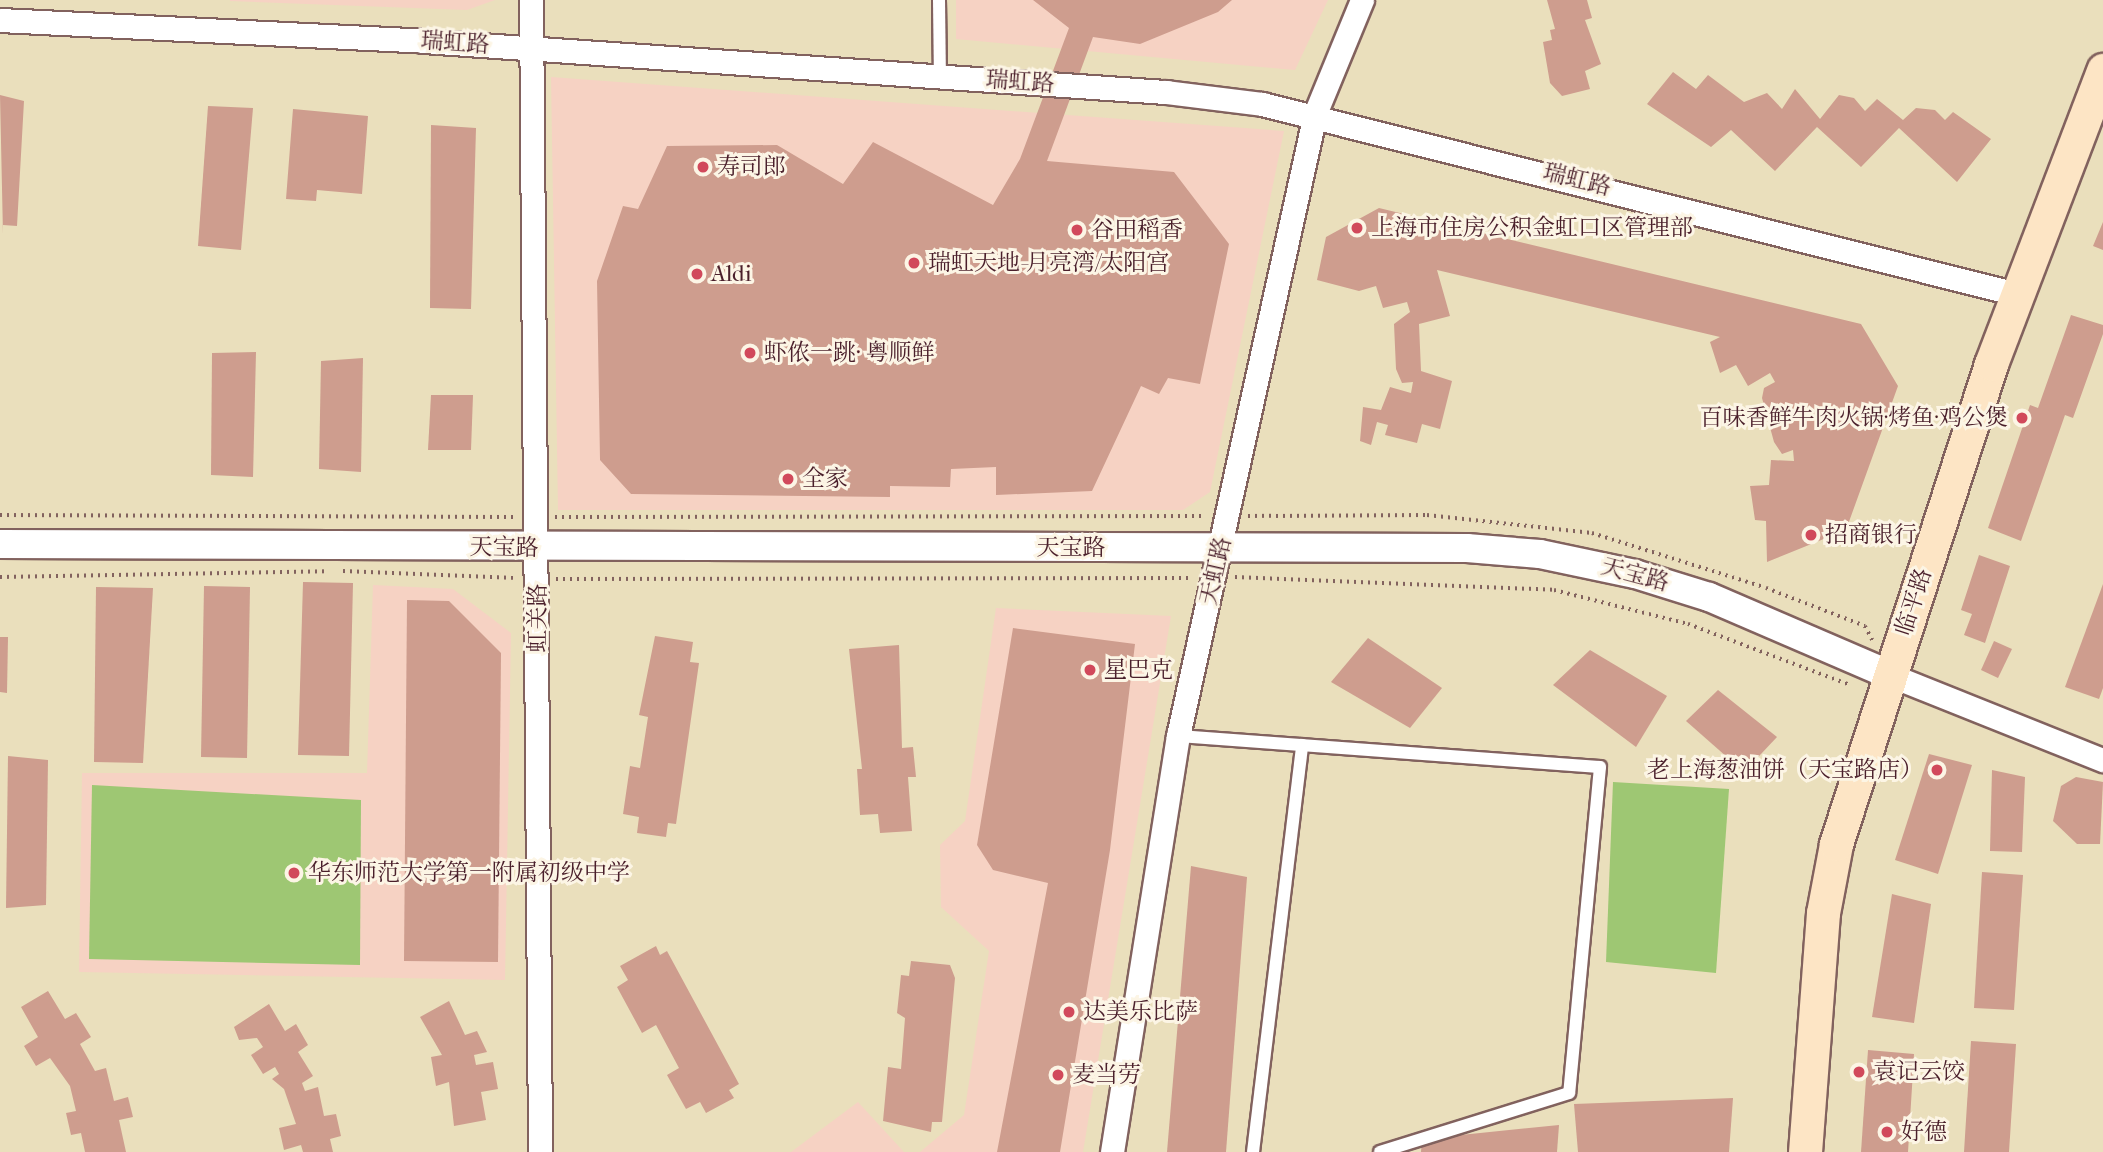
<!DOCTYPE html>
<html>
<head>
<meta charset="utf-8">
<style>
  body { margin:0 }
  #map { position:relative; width:2103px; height:1152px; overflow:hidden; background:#eadfbc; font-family:"IM FELL French Canon","Noto Serif SC",serif }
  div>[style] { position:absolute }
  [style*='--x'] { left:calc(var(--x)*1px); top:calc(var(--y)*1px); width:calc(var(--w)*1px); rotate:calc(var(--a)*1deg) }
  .built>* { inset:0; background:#f6d2c3 }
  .green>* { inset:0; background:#9ec773 }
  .building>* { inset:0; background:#ce9d8e }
  .path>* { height:3.5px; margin-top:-1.75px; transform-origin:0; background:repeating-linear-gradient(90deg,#82625e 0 2px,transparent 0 7px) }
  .roads { filter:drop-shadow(2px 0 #82625e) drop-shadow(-2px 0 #82625e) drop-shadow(0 2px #82625e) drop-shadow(0 -2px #82625e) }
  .service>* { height:12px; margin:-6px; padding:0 6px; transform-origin:6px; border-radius:6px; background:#fff }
  .minor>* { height:23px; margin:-11.5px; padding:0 11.5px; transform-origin:11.5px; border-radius:11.5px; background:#fff }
  .tertiary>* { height:28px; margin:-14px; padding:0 14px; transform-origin:14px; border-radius:14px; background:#fff }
  .secondary>* { height:33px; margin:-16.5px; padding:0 16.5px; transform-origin:16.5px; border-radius:16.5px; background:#fde5c5 }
  .dots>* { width:19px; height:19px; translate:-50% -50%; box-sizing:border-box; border:4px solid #fcf5e5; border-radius:50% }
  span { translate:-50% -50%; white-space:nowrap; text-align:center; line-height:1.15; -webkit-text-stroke:6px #fcf5e5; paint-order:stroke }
  .street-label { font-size:23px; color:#4a1f2b }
  .poi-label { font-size:23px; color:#4a1f2b }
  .left { translate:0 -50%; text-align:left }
  .right { translate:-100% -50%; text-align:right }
</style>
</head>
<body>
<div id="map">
  <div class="built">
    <div style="clip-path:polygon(495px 0,467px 10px,230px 1px,230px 0)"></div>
    <div style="clip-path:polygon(956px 0,1328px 0,1295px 70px,956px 39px)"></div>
    <div style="clip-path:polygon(551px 77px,1284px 131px,1210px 492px,1183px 510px,558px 510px)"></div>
    <div style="clip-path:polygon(373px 585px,453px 589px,511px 633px,505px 980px,79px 972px,82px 773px,367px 773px)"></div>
    <div style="clip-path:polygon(996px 608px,1171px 616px,1083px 1152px,920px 1152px,964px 1115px,989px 951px,941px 907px,940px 845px,965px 821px)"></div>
    <div style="clip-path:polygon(858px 1102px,904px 1152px,791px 1152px)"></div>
  </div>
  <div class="green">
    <div style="clip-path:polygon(1613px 782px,1729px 789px,1716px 973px,1606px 962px)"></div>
    <div style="clip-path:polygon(92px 785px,361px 800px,360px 965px,89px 959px)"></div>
  </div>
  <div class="building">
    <div style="clip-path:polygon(1033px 0,1232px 0,1218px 12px,1140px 44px,1093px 37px,1047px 161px,1174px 172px,1229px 244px,1200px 384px,1168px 378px,1159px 394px,1141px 386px,1092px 491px,996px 495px,996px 467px,951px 469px,950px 487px,890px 486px,890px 497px,631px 494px,600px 460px,597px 281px,623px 206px,638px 209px,667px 146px,777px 145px,843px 184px,873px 142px,993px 205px,1020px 159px,1069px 28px)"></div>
    <div style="clip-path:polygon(1547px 0,1587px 0,1592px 18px,1585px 20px,1601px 64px,1585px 71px,1590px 89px,1562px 96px,1550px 83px,1543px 42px,1552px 40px,1550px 30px,1555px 29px)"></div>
    <div style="clip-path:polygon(1673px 72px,1696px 89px,1708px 75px,1744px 102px,1767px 93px,1782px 109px,1795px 89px,1820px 119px,1839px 95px,1854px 98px,1865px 111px,1877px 99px,1903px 120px,1916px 108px,1935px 110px,1945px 120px,1953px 112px,1991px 139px,1957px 182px,1899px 128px,1861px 167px,1817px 127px,1775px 171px,1731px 130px,1711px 147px,1647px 104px)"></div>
    <div style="clip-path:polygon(0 95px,24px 101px,17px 226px,3px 225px,3px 235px)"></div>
    <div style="clip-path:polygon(208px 106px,253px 108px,241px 250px,198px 246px)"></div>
    <div style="clip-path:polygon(293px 109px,368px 116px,362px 194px,317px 190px,316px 201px,286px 199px)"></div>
    <div style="clip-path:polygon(431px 125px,476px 128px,471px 309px,430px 308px)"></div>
    <div style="clip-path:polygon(1379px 208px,1861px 324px,1898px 386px,1846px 530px,1767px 562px,1766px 521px,1755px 520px,1750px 486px,1769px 485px,1771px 460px,1794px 461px,1793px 450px,1782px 454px,1774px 442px,1762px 398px,1764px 388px,1775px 382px,1770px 373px,1748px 386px,1736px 365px,1720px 373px,1710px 342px,1720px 337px,1437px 270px,1450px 316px,1419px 324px,1421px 371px,1452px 381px,1440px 429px,1422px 424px,1417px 443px,1385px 435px,1388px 425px,1377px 422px,1371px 445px,1360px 441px,1363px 407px,1381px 410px,1390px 387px,1411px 393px,1413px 382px,1402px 383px,1396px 369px,1394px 324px,1410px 312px,1407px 302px,1383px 308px,1376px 286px,1359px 291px,1317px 280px,1326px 237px)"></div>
    <div style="clip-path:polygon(2103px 222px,2103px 250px,2093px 246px)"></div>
    <div style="clip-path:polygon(2071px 315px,2103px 325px,2103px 334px,2073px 418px,2065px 415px,2021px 541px,1988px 528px,2030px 405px,2038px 408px)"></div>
    <div style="clip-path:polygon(256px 352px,253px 477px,211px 475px,212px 353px)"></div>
    <div style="clip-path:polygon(363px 358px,361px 472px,319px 469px,321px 361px)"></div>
    <div style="clip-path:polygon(431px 395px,473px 395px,471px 450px,428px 450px)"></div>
    <div style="clip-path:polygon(1979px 555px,2010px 566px,1985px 643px,1964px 635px,1972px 614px,1961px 610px)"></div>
    <div style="clip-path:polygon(303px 582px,353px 583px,349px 756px,298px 755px)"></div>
    <div style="clip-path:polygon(2103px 584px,2103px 688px,2099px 699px,2065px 687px)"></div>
    <div style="clip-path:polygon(204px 586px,250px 587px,247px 758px,201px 757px)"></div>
    <div style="clip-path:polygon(96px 587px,153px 588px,143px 763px,94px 762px)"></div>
    <div style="clip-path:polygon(407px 600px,449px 601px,501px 653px,498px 962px,404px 961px)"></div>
    <div style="clip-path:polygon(1013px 628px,1135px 644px,1110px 850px,1060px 1152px,997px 1152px,1048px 883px,993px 870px,977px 845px)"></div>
    <div style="clip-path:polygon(655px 636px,693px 642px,690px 662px,699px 663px,676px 824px,668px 823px,666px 837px,637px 833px,639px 817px,623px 814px,630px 766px,640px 768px,648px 717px,639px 715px)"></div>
    <div style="clip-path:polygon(0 637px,8px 637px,7px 693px,0 692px)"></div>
    <div style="clip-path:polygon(1368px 638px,1442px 688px,1410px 728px,1331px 682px)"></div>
    <div style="clip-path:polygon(1994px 641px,2012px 649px,1998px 678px,1981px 670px)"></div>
    <div style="clip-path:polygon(899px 645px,902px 748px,913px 747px,916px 777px,908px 777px,912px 831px,880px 833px,878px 814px,860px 815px,857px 769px,862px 769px,849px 649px)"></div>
    <div style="clip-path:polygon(1590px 650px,1667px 696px,1636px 747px,1553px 685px)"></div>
    <div style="clip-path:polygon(1718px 690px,1777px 737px,1744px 772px,1686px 721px)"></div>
    <div style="clip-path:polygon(1929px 754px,1972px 765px,1938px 874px,1895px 860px)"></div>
    <div style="clip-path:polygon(8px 756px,48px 760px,46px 905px,6px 908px)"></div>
    <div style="clip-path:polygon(1992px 770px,2025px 777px,2022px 852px,1990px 851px)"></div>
    <div style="clip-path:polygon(2076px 777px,2103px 782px,2100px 844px,2077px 844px,2053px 821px,2061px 786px)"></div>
    <div style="clip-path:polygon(1191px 866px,1247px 877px,1226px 1152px,1167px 1152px)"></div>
    <div style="clip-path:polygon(1982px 872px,2023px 875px,2014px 1010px,1974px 1008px)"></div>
    <div style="clip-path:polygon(1892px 894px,1931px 904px,1914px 1023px,1872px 1017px)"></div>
    <div style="clip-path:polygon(656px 946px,660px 955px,667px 951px,739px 1084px,729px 1090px,734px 1098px,706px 1113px,700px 1102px,686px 1109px,667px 1075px,679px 1068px,656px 1025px,642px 1033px,617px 987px,628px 980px,620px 966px)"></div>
    <div style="clip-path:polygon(911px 961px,950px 965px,955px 978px,942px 1122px,932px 1122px,931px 1132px,883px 1121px,888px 1067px,901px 1069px,905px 1018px,897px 1013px,901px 975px,909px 976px)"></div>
    <div style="clip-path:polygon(48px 991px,65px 1019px,76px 1013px,91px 1037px,80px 1044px,95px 1071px,106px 1068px,114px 1101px,128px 1097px,133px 1117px,119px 1120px,126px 1152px,85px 1152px,81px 1133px,71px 1135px,66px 1113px,76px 1111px,70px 1086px,50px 1058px,36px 1066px,24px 1046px,38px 1037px,21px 1007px)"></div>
    <div style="clip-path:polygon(449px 1001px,465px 1035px,477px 1031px,487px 1052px,474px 1055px,476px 1065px,493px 1062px,498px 1089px,481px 1092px,486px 1120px,454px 1126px,449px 1082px,436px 1086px,431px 1057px,442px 1055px,420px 1017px)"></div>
    <div style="clip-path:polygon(269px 1004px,285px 1031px,296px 1024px,308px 1045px,298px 1052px,313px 1076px,302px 1083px,305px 1091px,318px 1087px,324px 1116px,336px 1114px,341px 1136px,330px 1139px,333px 1152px,303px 1152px,301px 1145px,284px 1150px,279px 1128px,296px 1124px,284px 1089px,272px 1079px,279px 1074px,275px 1067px,263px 1074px,251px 1055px,263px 1047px,257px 1038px,239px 1040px,234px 1027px)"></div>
    <div style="clip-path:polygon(1971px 1041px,2016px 1044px,2009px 1152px,1964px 1152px)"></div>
    <div style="clip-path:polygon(1868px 1050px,1914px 1054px,1908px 1152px,1861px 1152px)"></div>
    <div style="clip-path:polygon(1733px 1098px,1729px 1152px,1578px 1152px,1574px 1104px)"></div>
    <div style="clip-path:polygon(1559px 1125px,1557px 1152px,1421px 1152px,1422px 1139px)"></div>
  </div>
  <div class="path">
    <div style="--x:0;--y:515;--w:516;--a:0.22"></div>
    <div style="--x:1248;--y:516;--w:179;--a:-0.3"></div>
    <div style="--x:1427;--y:515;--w:166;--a:6.2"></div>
    <div style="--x:1592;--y:533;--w:182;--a:17.5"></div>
    <div style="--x:1766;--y:588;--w:106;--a:21"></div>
    <div style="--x:1865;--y:626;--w:17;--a:62"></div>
    <div style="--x:555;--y:517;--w:650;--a:-0.09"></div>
    <div style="--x:343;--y:571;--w:171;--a:2.3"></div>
    <div style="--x:0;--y:577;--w:328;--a:-1"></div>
    <div style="--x:1235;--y:577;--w:319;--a:2.3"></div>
    <div style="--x:1554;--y:590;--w:138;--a:14.2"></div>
    <div style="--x:1688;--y:624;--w:171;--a:20.6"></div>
    <div style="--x:556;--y:579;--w:637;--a:-0.09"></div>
  </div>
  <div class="roads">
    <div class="service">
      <div style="--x:939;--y:0;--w:77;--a:89.3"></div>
      <div style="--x:1178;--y:736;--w:423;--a:4.2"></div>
      <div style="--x:1600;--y:767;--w:327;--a:95.4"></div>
      <div style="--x:1569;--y:1093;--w:198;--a:162.7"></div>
      <div style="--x:1253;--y:1152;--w:410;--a:-83.1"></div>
    </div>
    <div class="minor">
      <div style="--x:531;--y:0;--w:1152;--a:89.55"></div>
      <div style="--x:0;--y:20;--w:424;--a:2.8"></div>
      <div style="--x:423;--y:41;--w:745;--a:3.93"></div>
      <div style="--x:1166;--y:92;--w:97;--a:7.1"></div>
      <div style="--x:1262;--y:104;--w:779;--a:14.13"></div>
      <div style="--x:1890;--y:675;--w:229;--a:21.8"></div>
      <div style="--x:1112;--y:1152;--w:421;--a:-81"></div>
      <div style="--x:1178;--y:736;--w:637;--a:-77.58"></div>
      <div style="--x:1315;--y:114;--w:123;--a:-67.6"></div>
    </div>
    <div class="tertiary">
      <div style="--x:0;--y:544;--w:1467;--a:0.16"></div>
      <div style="--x:1467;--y:548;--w:73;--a:4.7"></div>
      <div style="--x:1540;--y:554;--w:97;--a:11.9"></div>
      <div style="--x:1635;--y:574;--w:77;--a:17.3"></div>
      <div style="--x:1709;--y:597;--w:197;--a:23.3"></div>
    </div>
    <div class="secondary">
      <div style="--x:1805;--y:1152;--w:240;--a:-85.7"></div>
      <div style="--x:1823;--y:913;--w:70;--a:-79.3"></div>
      <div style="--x:1836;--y:844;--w:504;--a:-72.1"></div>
      <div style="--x:1991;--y:364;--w:315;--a:-69.1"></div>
    </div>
  </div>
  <div class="dots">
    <div style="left:703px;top:167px;background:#d1495b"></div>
    <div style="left:1357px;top:228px;background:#d1495b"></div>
    <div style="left:1077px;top:230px;background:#d1495b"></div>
    <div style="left:914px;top:263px;background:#d1495b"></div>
    <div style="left:697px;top:274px;background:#d1495b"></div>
    <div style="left:750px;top:353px;background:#d1495b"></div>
    <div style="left:2022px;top:418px;background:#d1495b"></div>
    <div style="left:788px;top:479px;background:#d1495b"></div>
    <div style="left:1811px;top:535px;background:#d1495b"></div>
    <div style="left:1090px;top:670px;background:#d1495b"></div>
    <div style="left:1937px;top:770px;background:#d1495b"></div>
    <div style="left:294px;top:873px;background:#d1495b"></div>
    <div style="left:1069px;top:1012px;background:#d1495b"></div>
    <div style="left:1859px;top:1072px;background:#d1495b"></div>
    <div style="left:1058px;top:1075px;background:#d1495b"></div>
    <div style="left:1887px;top:1132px;background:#d1495b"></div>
  </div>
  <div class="street-label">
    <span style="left:455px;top:43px;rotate:4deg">瑞虹路</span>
    <span style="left:1020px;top:82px;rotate:4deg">瑞虹路</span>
    <span style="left:1577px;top:180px;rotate:14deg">瑞虹路</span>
    <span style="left:504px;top:548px;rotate:1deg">天宝路</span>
    <span style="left:1071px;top:548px">天宝路</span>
    <span style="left:1216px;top:571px;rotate:-77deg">天虹路</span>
    <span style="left:1635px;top:575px;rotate:15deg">天宝路</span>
    <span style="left:1914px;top:602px;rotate:-72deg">临平路</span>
    <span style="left:538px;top:618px;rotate:-90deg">虹关路</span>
  </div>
  <div class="poi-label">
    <span class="left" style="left:717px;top:167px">寿司郎</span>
    <span class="left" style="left:1371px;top:228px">上海市住房公积金虹口区管理部</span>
    <span class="left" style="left:1091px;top:230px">谷田稻香</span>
    <span class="left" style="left:928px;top:263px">瑞虹天地-月亮湾/太阳宫</span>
    <span class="left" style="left:711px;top:274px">Aldi</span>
    <span class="left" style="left:764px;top:353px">虾侬一跳· 粤顺鲜</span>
    <span class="right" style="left:2008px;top:418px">百味香鲜牛肉火锅·烤鱼·鸡公煲</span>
    <span class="left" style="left:802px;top:479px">全家</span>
    <span class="left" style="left:1825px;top:535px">招商银行</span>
    <span class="left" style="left:1104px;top:670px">星巴克</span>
    <span class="right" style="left:1923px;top:770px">老上海葱油饼（天宝路店）</span>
    <span class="left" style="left:308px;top:873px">华东师范大学第一附属初级中学</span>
    <span class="left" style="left:1083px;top:1012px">达美乐比萨</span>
    <span class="left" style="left:1873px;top:1072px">袁记云饺</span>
    <span class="left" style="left:1072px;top:1075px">麦当劳</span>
    <span class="left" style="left:1901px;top:1132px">好德</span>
  </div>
</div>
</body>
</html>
